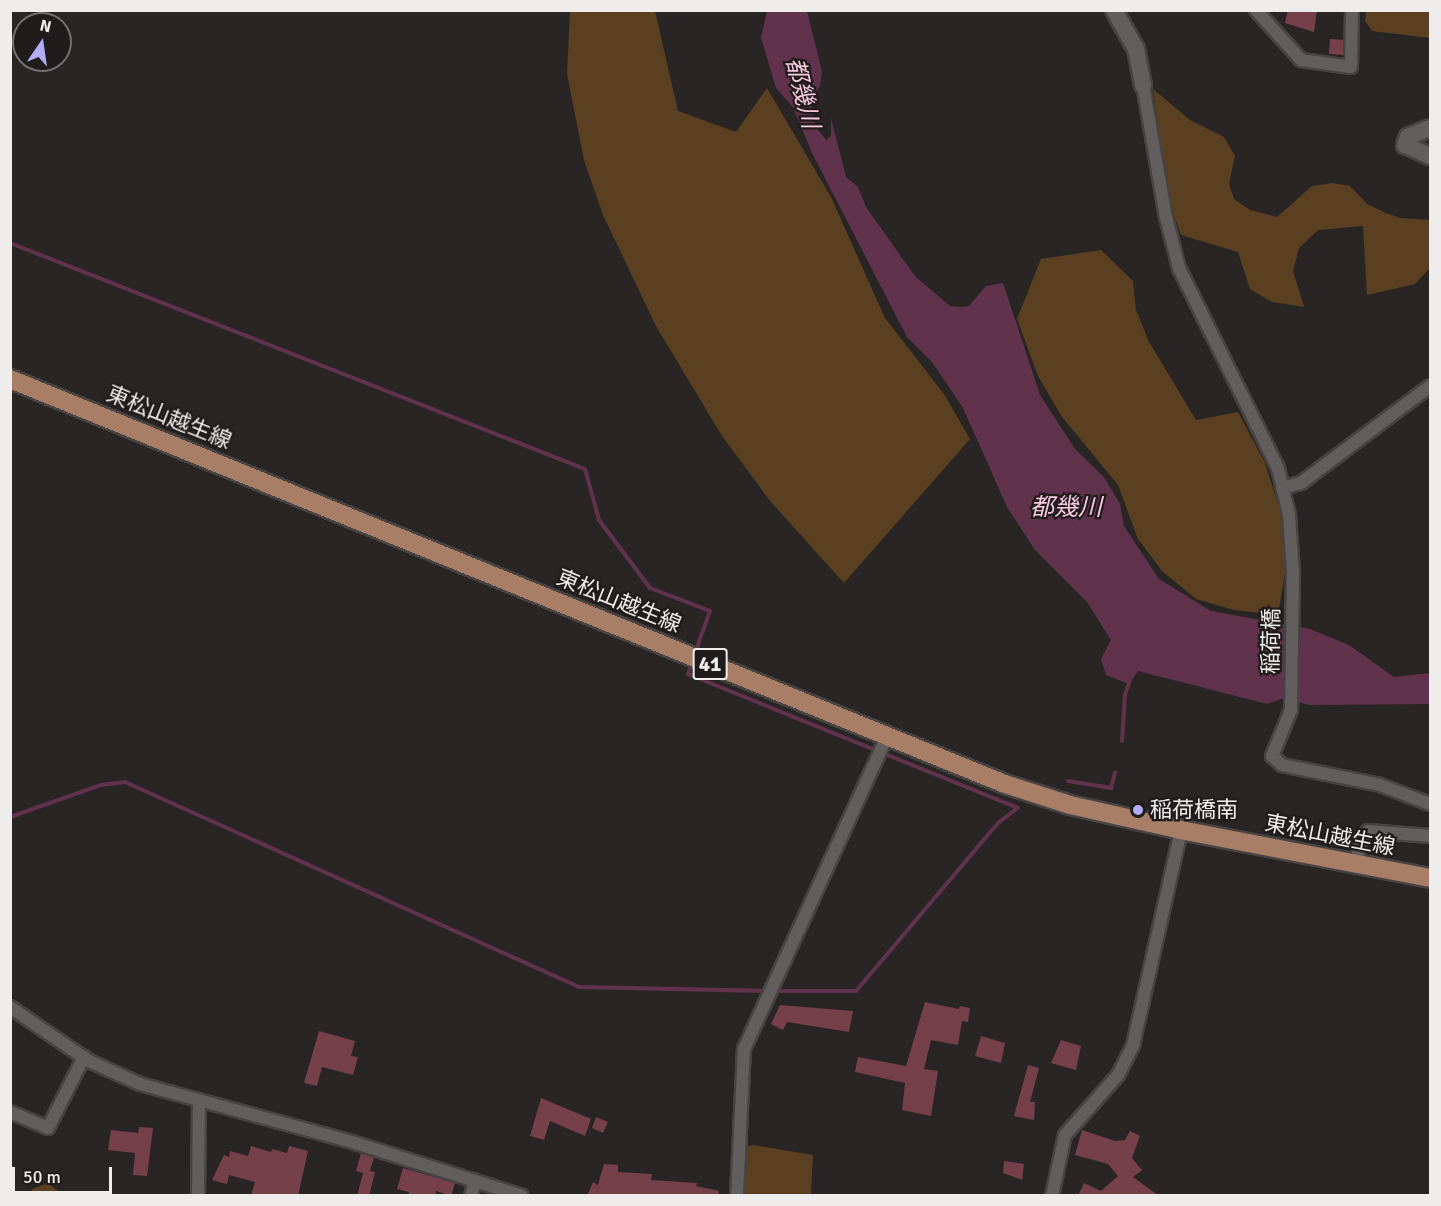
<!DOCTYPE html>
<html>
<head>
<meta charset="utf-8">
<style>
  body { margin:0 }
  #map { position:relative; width:1441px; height:1206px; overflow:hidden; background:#292525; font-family:Signika,"Noto Sans JP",sans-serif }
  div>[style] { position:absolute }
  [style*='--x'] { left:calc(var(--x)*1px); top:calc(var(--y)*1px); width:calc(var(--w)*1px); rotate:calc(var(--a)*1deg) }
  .green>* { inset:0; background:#5a4021 }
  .water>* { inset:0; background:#60324b }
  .stream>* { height:4px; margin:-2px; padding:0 2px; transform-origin:2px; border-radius:2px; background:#60324b }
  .building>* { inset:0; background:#75404a }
  .roads { filter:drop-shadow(2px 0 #474343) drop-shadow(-2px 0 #474343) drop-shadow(0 2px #474343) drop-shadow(0 -2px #474343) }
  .street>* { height:12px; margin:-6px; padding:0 6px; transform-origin:6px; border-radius:6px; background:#625e5d }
  .secondary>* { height:16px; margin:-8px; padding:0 8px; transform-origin:8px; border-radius:8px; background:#625e5d }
  .primary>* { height:18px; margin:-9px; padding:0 9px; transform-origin:9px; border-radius:9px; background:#a97e67 }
  .dots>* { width:16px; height:16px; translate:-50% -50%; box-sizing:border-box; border:3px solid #1f1c1b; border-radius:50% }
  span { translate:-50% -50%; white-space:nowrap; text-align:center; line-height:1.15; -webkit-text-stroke:4.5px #1f1c1b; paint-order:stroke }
  .shield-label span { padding:2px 4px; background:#1f1c1b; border:2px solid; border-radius:4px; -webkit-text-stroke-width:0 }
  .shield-label { font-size:21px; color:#efecec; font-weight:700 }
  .street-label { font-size:22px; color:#efecec }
  .poi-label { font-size:22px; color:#efecec }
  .left { translate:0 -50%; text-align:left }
  .water-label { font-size:24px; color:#f8c8df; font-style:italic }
  .frame { position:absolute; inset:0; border:12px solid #efecec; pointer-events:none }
  .north { position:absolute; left:12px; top:12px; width:60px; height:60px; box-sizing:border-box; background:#1f1c1b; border:2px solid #726f6f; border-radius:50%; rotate:13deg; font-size:16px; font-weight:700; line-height:24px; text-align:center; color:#efecec }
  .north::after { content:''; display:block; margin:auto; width:21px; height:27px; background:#b2adf9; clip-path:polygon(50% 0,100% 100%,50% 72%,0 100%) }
  .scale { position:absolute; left:12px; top:1167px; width:100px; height:27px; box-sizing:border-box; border:3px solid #efecec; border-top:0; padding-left:8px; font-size:18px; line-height:21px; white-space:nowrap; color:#efecec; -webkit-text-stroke:4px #1f1c1b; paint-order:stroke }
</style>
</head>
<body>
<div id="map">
  <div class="green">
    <div style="clip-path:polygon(570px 11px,655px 11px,678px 111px,736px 132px,767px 88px,831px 197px,885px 318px,944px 394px,970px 439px,844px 583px,771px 502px,722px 436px,656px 326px,603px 215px,584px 160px,567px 74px)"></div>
    <div style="clip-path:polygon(1366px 11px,1430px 11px,1430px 38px,1372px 31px,1365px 21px)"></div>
    <div style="clip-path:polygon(1153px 89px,1190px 120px,1224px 137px,1235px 156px,1229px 184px,1234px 199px,1250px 210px,1277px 217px,1312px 186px,1332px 183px,1350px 186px,1367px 204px,1386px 213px,1400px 218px,1430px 220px,1430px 268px,1415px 284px,1367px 295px,1363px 226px,1318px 230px,1299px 248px,1293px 271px,1304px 307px,1272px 302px,1250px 289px,1238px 252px,1181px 235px,1169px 201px)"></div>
    <div style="clip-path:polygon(1101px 250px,1133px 281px,1136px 310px,1149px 342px,1196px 420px,1238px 412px,1265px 463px,1284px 522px,1286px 567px,1278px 615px,1234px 610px,1196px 599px,1162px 571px,1138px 539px,1118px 485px,1062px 417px,1038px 376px,1017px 319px,1041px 259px)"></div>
    <div style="clip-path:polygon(753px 1145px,813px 1155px,811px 1195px,742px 1196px,745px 1147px)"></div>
    <div style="clip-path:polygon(48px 1183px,63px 1195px,32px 1195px,32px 1189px)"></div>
  </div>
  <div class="water">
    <div style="clip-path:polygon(767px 11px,807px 11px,822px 71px,820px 86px,810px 100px,816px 127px,826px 140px,831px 136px,831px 118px,846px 177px,858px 187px,866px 207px,915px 276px,950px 306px,962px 307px,969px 306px,986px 286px,1003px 283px,1040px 395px,1075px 449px,1104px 477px,1120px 504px,1124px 526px,1159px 579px,1211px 611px,1310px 629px,1349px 645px,1394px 677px,1430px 673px,1430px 704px,1309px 705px,1284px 698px,1267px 704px,1138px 671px,1129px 684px,1106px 675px,1101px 659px,1111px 640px,1087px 602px,1035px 550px,1007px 507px,963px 408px,932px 362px,907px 337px,812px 153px,793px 107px,776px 88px,761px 38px)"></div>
  </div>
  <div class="stream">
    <div style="--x:10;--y:243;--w:618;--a:21.46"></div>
    <div style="--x:585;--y:469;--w:53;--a:74.6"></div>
    <div style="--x:599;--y:520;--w:85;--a:53.1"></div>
    <div style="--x:650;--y:588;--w:64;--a:21"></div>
    <div style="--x:710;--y:611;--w:45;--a:109.7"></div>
    <div style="--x:692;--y:663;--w:12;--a:110"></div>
    <div style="--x:688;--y:674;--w:356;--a:22.1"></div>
    <div style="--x:1122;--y:741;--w:46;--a:-86.3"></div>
    <div style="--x:1125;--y:695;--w:16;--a:-72"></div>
    <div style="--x:1068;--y:781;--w:44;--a:9.2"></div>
    <div style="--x:1111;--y:788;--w:16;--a:-75"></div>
    <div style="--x:10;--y:817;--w:96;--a:-19.4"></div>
    <div style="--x:101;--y:785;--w:24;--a:-7"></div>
    <div style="--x:125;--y:782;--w:498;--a:24.3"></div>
    <div style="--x:579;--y:987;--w:188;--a:1.2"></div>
    <div style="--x:775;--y:991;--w:81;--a:0"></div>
    <div style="--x:856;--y:991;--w:220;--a:-49.8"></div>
    <div style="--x:998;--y:823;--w:24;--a:-38"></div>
  </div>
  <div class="building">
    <div style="clip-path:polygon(1288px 10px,1317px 10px,1314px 32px,1285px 23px)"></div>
    <div style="clip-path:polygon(1330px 39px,1343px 40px,1343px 55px,1329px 54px)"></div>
    <div style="clip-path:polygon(925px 1002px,959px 1009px,960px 1006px,970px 1008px,968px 1022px,962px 1021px,958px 1045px,931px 1040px,924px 1069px,938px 1071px,931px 1116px,902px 1110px,905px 1083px,855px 1072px,858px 1057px,906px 1066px)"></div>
    <div style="clip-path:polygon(780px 1005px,853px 1011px,849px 1032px,787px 1022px,783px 1030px,771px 1024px)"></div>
    <div style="clip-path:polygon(319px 1031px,355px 1041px,351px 1056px,358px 1057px,353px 1075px,322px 1067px,317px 1086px,304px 1083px)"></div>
    <div style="clip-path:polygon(981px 1036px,1005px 1043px,1001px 1063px,975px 1056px)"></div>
    <div style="clip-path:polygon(1061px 1040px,1081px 1046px,1076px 1070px,1051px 1063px)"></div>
    <div style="clip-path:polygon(1028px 1065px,1039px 1068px,1030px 1102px,1035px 1102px,1034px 1120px,1014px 1116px)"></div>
    <div style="clip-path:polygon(541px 1098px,591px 1119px,585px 1136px,550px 1121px,544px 1140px,530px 1136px)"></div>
    <div style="clip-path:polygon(596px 1117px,608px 1122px,603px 1133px,592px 1128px)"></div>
    <div style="clip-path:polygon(139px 1127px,153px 1128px,147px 1176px,133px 1175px,135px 1153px,108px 1150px,111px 1130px,138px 1133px)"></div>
    <div style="clip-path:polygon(1082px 1130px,1115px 1141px,1125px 1140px,1130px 1131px,1140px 1136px,1132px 1158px,1142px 1170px,1133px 1177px,1159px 1196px,1078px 1196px,1084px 1183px,1101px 1191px,1118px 1176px,1108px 1164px,1075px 1155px)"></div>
    <div style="clip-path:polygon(251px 1146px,271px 1152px,272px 1149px,287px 1153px,289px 1146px,308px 1151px,298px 1196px,251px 1196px,255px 1182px,229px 1175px,227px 1184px,212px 1180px,224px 1155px,229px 1157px,230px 1151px,248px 1156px)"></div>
    <div style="clip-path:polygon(361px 1153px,374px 1157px,370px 1171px,375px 1172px,369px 1196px,357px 1196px,363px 1173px,356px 1171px)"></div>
    <div style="clip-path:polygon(1004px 1161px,1024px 1164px,1022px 1180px,1003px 1173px)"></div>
    <div style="clip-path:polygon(604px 1164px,618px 1165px,618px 1172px,652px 1174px,651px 1180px,697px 1183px,696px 1186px,719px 1191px,718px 1196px,587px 1196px,593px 1182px,598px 1185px)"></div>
    <div style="clip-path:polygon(403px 1168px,455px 1183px,451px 1196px,436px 1191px,435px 1196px,408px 1196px,409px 1192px,397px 1189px)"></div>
  </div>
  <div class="roads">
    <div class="street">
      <div style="--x:1256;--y:10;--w:67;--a:48"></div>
      <div style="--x:1301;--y:60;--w:50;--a:8"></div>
      <div style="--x:1351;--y:67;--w:57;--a:-89"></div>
      <div style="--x:1143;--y:85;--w:130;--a:80.2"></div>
      <div style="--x:1165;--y:213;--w:57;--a:75.7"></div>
      <div style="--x:1179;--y:268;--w:223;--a:63.7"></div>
      <div style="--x:1278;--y:468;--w:48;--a:76.8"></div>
      <div style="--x:1289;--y:515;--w:57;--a:86"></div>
      <div style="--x:1293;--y:572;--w:138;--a:90.8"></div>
      <div style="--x:1291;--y:710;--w:50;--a:112.4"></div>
      <div style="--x:1272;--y:756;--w:13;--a:42"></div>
      <div style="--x:1282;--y:765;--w:100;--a:11.5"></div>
      <div style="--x:1380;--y:785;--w:53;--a:20.8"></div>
      <div style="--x:1283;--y:488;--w:19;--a:-16"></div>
      <div style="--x:1301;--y:483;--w:161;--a:-36.9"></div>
      <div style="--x:1356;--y:865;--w:27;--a:-80"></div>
      <div style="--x:1361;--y:838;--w:10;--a:-45"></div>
      <div style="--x:1368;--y:831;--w:62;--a:4.6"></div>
      <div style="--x:10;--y:1007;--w:96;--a:34.4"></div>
      <div style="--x:89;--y:1061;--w:56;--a:24.3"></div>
      <div style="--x:140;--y:1084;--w:220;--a:15.3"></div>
      <div style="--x:352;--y:1142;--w:178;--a:17.6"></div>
      <div style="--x:10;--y:1112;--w:41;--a:22.8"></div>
      <div style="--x:48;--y:1128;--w:80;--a:-63.1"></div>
      <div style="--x:198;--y:1196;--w:93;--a:-89.4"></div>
      <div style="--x:471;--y:1196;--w:16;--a:-76"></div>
      <div style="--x:737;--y:1196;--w:147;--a:-87.3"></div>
      <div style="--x:744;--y:1049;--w:345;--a:-65.4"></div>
      <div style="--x:1052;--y:1196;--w:62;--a:-78"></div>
      <div style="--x:1065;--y:1135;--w:80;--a:-48.5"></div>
      <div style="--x:1118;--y:1075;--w:34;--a:-63"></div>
      <div style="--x:1133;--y:1045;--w:220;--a:-77.4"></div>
    </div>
    <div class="secondary">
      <div style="--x:1114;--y:10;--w:45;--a:60.6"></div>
      <div style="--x:1136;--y:49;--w:37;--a:79"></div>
      <div style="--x:1430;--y:128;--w:24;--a:158"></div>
      <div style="--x:1408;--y:137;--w:9;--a:111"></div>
      <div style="--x:1405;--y:145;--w:27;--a:24"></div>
    </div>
    <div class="primary">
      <div style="--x:10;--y:379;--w:1074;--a:22.15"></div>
      <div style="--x:1005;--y:784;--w:68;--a:17.9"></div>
      <div style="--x:1070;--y:805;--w:114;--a:12.7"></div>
      <div style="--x:1181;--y:830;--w:254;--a:10.9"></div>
    </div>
  </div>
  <div class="dots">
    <div style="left:1138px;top:810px;background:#b2adf9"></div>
  </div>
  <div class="shield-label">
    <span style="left:710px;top:664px">41</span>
  </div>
  <div class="street-label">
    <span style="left:169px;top:417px;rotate:22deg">東松山越生線</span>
    <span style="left:619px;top:601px;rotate:22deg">東松山越生線</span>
    <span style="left:1271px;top:641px;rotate:-89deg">稲荷橋</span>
    <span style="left:1330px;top:835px;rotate:11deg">東松山越生線</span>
  </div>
  <div class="poi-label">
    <span class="left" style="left:1150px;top:810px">稲荷橋南</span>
  </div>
  <div class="water-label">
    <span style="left:802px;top:93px;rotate:76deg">都幾川</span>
    <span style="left:1066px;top:508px">都幾川</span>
  </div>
  <div class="frame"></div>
  <div class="north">N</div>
  <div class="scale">50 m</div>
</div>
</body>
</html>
